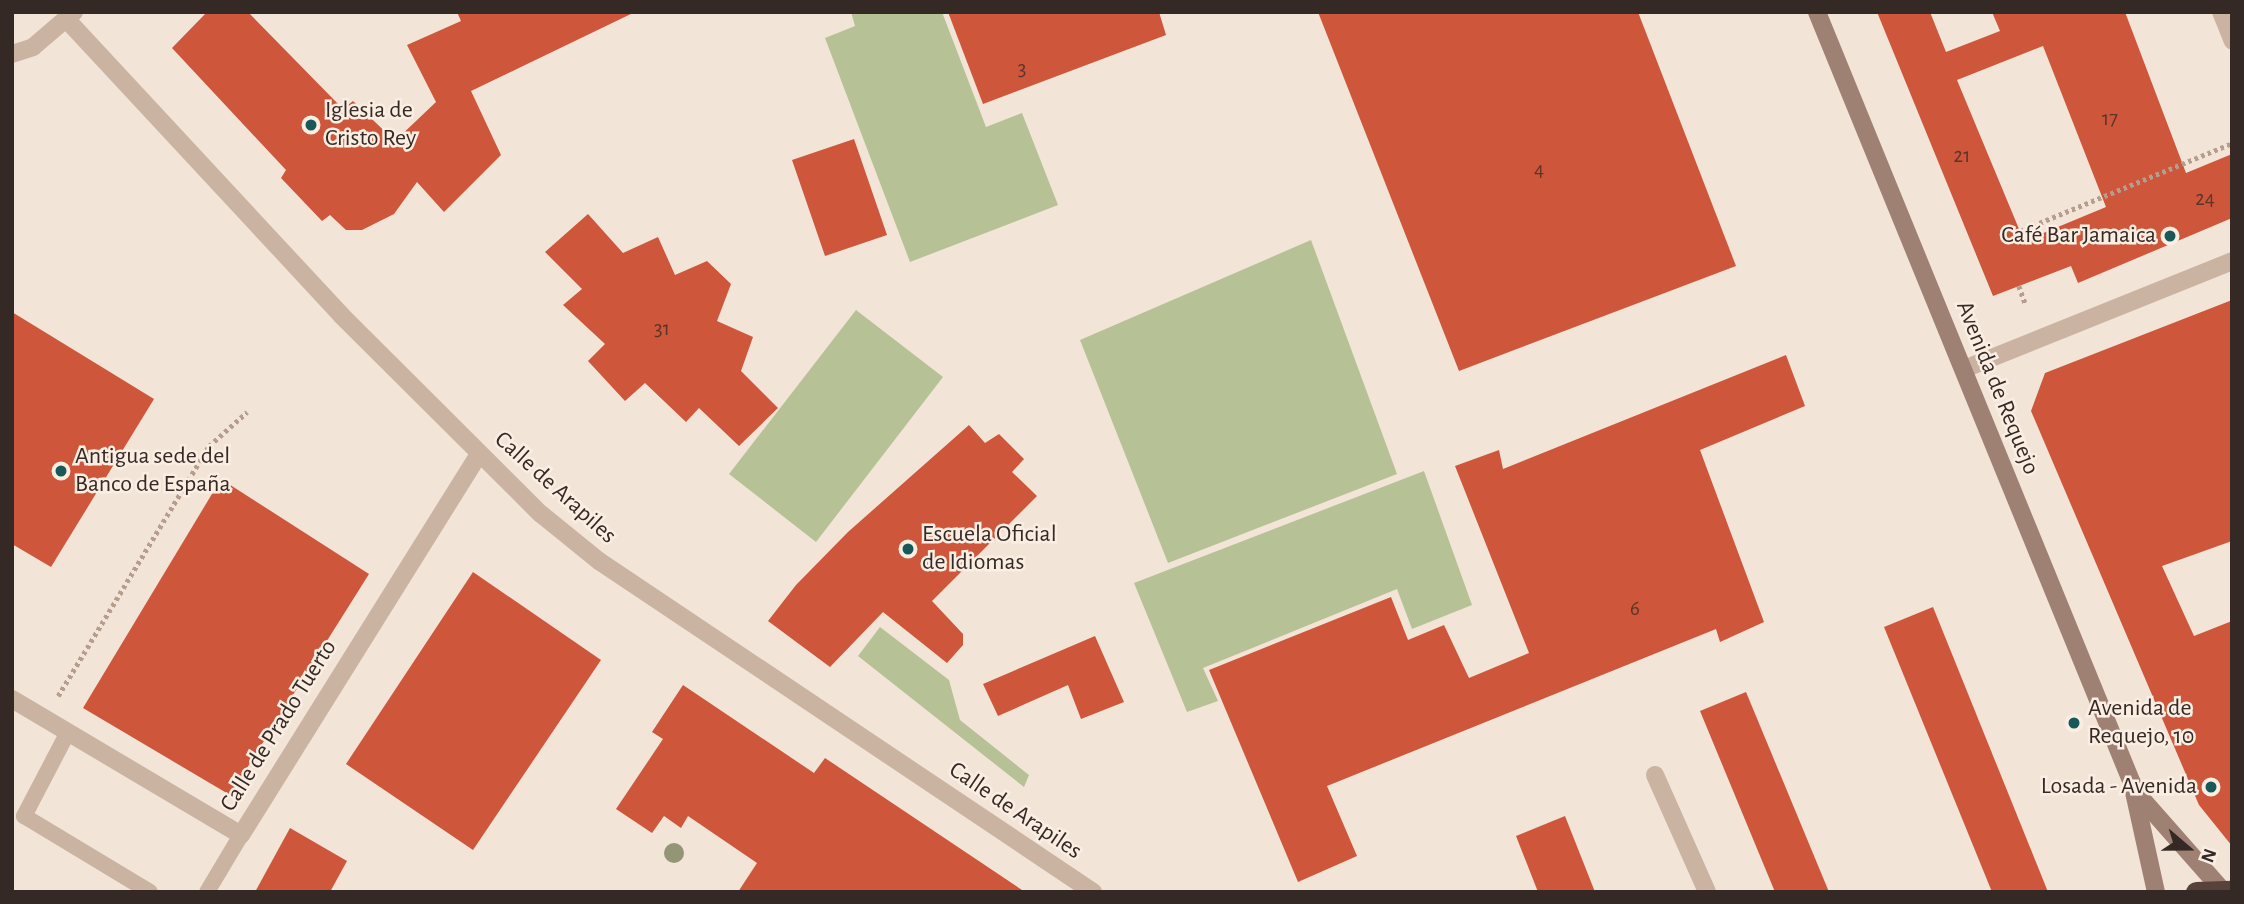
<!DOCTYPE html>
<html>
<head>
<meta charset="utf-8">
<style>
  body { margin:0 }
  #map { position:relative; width:2244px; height:904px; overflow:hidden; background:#f2e4d7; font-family:"Alegreya Sans",sans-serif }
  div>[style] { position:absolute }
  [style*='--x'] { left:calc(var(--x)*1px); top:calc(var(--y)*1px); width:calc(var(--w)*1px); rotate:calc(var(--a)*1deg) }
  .green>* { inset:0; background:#b6c296 }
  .building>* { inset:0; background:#ce563a }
  .path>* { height:4.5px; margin-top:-2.25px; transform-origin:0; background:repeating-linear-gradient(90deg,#b79d8d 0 3.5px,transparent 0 7px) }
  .lane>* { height:16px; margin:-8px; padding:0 8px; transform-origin:8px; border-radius:8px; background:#cbb3a2 }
  .street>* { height:18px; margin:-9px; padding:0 9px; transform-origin:9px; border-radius:9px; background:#cbb3a2 }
  .secondary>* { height:18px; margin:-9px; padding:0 9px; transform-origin:9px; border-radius:9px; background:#9f8174 }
  .highway>* { height:21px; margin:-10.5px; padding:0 10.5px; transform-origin:10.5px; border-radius:10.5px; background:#57433c }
  .trees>* { width:20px; height:20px; margin:-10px; border-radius:50%; background:#949577 }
  .dots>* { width:19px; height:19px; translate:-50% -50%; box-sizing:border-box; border:4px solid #faeee3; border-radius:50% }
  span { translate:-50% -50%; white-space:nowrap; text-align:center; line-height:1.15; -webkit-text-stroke:5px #faeee3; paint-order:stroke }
  .number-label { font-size:21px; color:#5b342a }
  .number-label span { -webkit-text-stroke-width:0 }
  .poi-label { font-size:24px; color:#352925 }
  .left { translate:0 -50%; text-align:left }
  .right { translate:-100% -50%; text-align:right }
  .street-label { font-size:24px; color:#352925 }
  .frame { position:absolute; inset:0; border:14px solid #352925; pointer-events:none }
  .north { position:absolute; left:2153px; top:813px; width:70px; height:70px; -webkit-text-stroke:5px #faeee3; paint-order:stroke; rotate:110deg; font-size:19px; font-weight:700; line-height:28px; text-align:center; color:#352925 }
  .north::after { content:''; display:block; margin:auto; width:24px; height:32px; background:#352925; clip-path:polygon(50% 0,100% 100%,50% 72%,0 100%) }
</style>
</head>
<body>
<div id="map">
  <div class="green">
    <div style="clip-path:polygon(851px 12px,942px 12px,986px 127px,1022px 113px,1058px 205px,910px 262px,825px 38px,855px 26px)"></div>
    <div style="clip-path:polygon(1311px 240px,1397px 474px,1168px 563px,1080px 340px)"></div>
    <div style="clip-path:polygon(856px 310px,943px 377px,816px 542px,729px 474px)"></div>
    <div style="clip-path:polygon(1424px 471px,1472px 605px,1412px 629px,1397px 589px,1203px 668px,1218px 701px,1187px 712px,1134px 583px)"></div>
    <div style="clip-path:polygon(880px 627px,949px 680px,960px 720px,1029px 775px,1024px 787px,858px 656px)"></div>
  </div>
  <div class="building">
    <div style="clip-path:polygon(207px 12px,248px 12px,343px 109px,353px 101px,395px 141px,436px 102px,407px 45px,461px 21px,457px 12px,635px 12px,471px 91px,501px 155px,444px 212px,417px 182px,394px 214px,362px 230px,346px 230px,330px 215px,322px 221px,281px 178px,286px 170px,172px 48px)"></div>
    <div style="clip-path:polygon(948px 12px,1159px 12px,1166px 35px,983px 104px)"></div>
    <div style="clip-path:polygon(1318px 12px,1638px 12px,1736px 266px,1459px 371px)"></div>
    <div style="clip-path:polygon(evenodd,1877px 12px,1930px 12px,1946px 52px,2000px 31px,1992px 12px,2125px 12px,2186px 173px,2232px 154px,2232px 218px,2078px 283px,2071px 266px,1993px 296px,1877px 12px,2043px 46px,2106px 207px,2024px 241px,1957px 80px,2043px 46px)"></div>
    <div style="clip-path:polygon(854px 139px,887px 235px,825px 256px,792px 160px)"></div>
    <div style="clip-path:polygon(588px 214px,623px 253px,658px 237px,675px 275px,707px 261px,731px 284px,717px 321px,753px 337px,741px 371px,778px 408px,739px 446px,699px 408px,686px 422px,645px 383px,625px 401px,588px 361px,605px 344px,563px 305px,582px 289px,545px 252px)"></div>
    <div style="clip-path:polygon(2232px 300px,2232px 541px,2162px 566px,2194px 636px,2232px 621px,2232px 846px,2199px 805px,2031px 411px,2045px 373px)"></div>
    <div style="clip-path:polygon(12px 312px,154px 399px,51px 567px,12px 544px)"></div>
    <div style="clip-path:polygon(1786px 355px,1805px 406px,1700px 450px,1764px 622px,1720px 642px,1716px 629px,1327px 786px,1357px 856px,1298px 882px,1209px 670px,1391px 597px,1408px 640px,1444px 625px,1469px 678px,1529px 653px,1455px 466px,1499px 450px,1503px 469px)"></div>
    <div style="clip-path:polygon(969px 425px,985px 443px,999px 434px,1024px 459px,1012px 472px,1037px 496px,932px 601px,963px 634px,963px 645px,947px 663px,883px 612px,830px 667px,768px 621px,796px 585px,848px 532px)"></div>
    <div style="clip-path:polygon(221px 479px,369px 574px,230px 795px,83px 708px)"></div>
    <div style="clip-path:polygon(473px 572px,601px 660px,473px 850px,346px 764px)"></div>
    <div style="clip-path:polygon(1933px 607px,2048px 892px,1992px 892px,1884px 627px)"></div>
    <div style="clip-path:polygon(1095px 636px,1124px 702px,1081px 719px,1068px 685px,998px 716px,983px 684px)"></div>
    <div style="clip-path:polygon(683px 685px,814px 773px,825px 758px,1025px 892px,738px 892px,757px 863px,688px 816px,681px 828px,664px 816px,652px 833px,616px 809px,663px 739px,652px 732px)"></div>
    <div style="clip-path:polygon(1746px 692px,1829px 892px,1775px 892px,1700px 711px)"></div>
    <div style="clip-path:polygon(1565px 816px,1595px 892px,1538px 892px,1516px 836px)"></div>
    <div style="clip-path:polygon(290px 828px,347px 861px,330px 892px,255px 892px)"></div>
  </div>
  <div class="path">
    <div style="--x:2020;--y:231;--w:230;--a:-22.5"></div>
    <div style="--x:2019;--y:286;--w:20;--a:70"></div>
    <div style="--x:58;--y:696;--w:292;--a:-58.9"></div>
    <div style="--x:209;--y:446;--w:51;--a:-41.8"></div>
  </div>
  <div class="lane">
    <div style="--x:2220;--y:12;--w:32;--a:68"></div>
    <div style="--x:68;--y:732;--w:95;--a:117.6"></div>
    <div style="--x:24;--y:816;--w:147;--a:31.1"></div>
    <div style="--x:207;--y:892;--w:66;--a:-59.2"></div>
  </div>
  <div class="street">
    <div style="--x:68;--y:21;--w:401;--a:47.1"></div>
    <div style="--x:341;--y:315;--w:282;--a:44.9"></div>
    <div style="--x:541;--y:514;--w:75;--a:39"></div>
    <div style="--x:599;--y:561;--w:595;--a:33.82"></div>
    <div style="--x:12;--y:54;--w:22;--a:-18"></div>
    <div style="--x:33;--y:47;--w:54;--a:-40.5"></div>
    <div style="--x:1964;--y:369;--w:289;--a:-21.9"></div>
    <div style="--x:12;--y:699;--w:266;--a:30.7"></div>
    <div style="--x:241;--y:835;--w:449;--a:-58"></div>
    <div style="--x:1655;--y:775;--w:128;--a:66"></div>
  </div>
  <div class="secondary">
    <div style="--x:1817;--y:12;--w:833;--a:67.78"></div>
    <div style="--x:2132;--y:783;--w:112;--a:77.6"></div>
    <div style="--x:2141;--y:798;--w:123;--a:48.6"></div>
  </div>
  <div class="highway">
    <div style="--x:2196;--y:892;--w:36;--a:-2"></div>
  </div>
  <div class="trees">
    <div style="left:674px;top:853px"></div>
  </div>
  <div class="dots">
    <div style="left:311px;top:125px;background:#185859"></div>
    <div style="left:2170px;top:236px;background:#185859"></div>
    <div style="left:61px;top:471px;background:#185859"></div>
    <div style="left:908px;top:549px;background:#185859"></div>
    <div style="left:2074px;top:723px;background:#185859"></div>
    <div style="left:2211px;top:787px;background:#185859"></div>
  </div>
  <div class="number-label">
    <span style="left:1022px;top:69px">3</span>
    <span style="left:2110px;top:119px">17</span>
    <span style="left:1962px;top:156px">21</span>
    <span style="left:1539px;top:170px">4</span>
    <span style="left:2205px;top:199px">24</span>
    <span style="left:662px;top:329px">31</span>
    <span style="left:1635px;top:609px">6</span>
  </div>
  <div class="poi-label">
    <span class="left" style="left:325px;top:125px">Iglesia de<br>Cristo Rey</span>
    <span class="right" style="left:2156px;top:236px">Café Bar Jamaica</span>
    <span class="left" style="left:75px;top:471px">Antigua sede del<br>Banco de España</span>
    <span class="left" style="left:922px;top:549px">Escuela Oficial<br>de Idiomas</span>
    <span class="left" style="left:2088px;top:723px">Avenida de<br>Requejo, 10</span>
    <span class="right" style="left:2197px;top:787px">Losada - Avenida</span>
  </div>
  <div class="street-label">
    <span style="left:1997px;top:388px;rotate:68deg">Avenida de Requejo</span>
    <span style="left:555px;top:488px;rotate:42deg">Calle de Arapiles</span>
    <span style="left:279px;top:726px;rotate:-58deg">Calle de Prado Tuerto</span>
    <span style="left:1015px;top:811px;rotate:34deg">Calle de Arapiles</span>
  </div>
  <div class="frame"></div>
  <div class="north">N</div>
</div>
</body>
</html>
